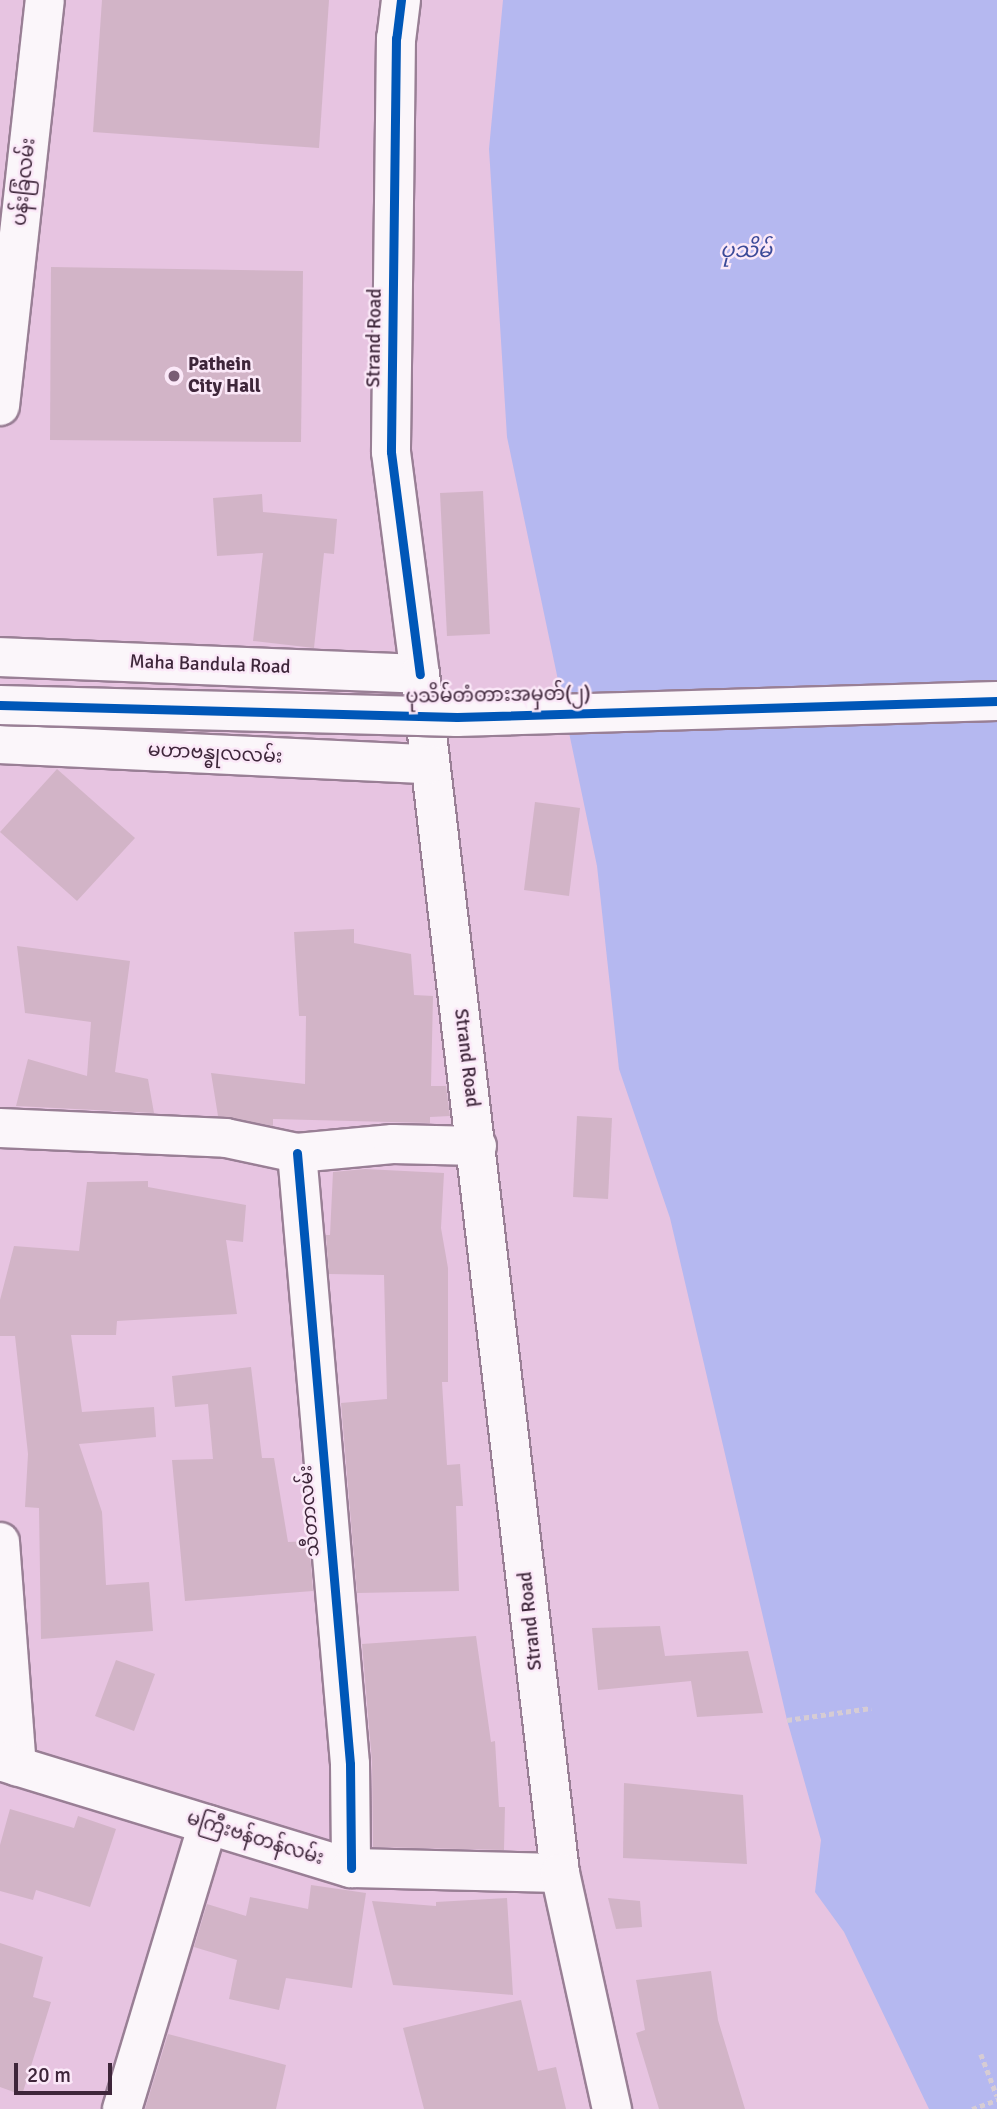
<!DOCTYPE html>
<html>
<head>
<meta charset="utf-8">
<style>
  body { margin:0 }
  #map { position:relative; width:997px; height:2109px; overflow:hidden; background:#e7c4e1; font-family:Signika,"Noto Sans Myanmar",sans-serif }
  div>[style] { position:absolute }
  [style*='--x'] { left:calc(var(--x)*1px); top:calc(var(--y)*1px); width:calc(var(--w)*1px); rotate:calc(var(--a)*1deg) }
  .water>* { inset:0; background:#b5b8f0 }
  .building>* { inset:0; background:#d2b4c7 }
  .path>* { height:4.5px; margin-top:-2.25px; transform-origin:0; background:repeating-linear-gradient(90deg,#d6ccd4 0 5px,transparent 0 8.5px) }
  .roads { filter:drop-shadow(2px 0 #997f95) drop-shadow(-2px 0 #997f95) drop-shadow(0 2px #997f95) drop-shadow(0 -2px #997f95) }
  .minor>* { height:38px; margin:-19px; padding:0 19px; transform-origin:19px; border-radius:19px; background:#fbf6fa }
  .major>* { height:38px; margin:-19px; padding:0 19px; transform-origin:19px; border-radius:19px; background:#fbf6fa }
  .bridges { filter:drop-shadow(2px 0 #997f95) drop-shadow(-2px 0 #997f95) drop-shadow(0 2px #997f95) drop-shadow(0 -2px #997f95) }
  .minor-bridge>* { height:38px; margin:-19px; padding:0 19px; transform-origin:19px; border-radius:19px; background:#fbf6fa }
  .cycleway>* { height:9px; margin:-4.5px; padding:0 4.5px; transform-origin:4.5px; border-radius:4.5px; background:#0057b8 }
  .dots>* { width:19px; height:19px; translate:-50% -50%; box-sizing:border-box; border:4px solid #fbe8f8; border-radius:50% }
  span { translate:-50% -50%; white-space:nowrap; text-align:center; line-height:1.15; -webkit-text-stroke:5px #fbe8f8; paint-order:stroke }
  .street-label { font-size:19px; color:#3e263a }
  .poi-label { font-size:19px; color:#3e263a; font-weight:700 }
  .left { translate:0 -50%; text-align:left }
  .water-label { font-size:21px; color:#3b4a98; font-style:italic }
  .scale { position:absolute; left:14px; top:2063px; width:98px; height:32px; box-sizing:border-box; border:4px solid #3e263a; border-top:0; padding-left:9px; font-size:21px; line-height:24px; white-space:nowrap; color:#3e263a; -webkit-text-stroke:5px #fbe8f8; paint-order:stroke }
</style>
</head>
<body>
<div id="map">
  <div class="water">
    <div style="clip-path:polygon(503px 0,997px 0,997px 2109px,929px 2109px,844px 1932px,815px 1892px,821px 1840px,787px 1720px,670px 1218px,619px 1069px,597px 866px,507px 437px,489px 149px)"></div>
  </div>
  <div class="building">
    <div style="clip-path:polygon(102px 0,329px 0,319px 148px,93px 132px)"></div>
    <div style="clip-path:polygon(51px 267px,303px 271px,301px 442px,50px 440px)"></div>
    <div style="clip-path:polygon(483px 491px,490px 634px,447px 636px,440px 493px)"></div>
    <div style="clip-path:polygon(262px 494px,263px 512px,337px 519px,334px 554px,324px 553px,314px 648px,253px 641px,263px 553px,217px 556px,213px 498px)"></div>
    <div style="clip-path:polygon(57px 769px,135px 838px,77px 901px,0 832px)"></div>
    <div style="clip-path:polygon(535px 802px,580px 808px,569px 896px,524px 890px)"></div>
    <div style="clip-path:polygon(354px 929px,354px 943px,411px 954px,414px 995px,433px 996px,431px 1086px,446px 1086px,450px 1116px,430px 1117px,430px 1123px,273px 1119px,273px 1126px,218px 1116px,211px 1073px,305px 1084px,306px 1016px,299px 1016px,294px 932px)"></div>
    <div style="clip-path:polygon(17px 946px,130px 961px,115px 1072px,148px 1079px,154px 1113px,16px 1106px,28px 1059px,87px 1076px,91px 1022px,25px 1013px)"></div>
    <div style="clip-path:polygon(577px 1116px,612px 1118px,608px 1199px,573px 1197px)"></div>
    <div style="clip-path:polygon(365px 1169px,444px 1173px,441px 1228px,448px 1268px,448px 1382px,442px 1382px,447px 1465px,460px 1464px,463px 1506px,456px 1506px,459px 1591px,357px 1593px,341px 1403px,387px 1399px,384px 1275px,329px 1274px,326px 1235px,330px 1235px,333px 1172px)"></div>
    <div style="clip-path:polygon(148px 1181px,148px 1187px,246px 1205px,243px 1242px,226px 1240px,237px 1314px,117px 1321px,116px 1335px,71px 1335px,82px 1412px,154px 1407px,156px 1437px,79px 1444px,102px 1512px,106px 1585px,149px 1582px,153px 1631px,41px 1639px,39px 1508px,25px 1507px,28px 1454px,15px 1336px,0 1336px,0 1300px,14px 1246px,79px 1251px,87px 1182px)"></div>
    <div style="clip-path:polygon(251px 1367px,262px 1458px,274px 1458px,288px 1542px,309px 1541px,313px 1591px,185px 1601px,172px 1460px,213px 1459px,208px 1404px,175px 1407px,172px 1376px)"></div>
    <div style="clip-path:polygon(660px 1626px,665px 1656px,748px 1651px,763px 1713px,697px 1717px,691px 1681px,598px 1690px,592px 1628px)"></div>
    <div style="clip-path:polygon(476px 1636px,491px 1742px,495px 1741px,499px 1807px,505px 1807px,504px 1850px,373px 1847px,372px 1762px,362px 1644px)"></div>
    <div style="clip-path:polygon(116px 1660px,155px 1674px,134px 1731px,95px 1716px)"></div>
    <div style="clip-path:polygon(624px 1783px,743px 1795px,747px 1864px,623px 1858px)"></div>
    <div style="clip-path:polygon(10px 1809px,74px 1828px,78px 1816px,116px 1829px,90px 1907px,36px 1890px,33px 1900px,0 1891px,0 1845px)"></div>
    <div style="clip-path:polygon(311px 1885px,366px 1893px,352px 1988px,286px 1978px,279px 2010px,229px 1999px,237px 1960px,194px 1947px,207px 1904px,246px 1916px,250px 1897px,308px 1909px)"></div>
    <div style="clip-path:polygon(507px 1898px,513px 1995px,393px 1985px,372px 1901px,436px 1906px,436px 1902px)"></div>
    <div style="clip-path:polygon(608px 1898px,640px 1901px,642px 1927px,616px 1929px)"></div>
    <div style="clip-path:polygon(0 1943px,43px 1957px,33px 1997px,51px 2002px,22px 2095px,0 2087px)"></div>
    <div style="clip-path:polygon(711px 1971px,718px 2020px,745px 2109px,659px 2109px,636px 2033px,645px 2030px,636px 1980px)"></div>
    <div style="clip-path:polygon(521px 2000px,538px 2071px,556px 2067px,566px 2109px,424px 2109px,403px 2028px)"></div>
    <div style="clip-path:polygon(168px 2034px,286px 2065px,276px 2109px,145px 2109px)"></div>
  </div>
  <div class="path">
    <div style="--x:787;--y:1720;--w:85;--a:-8.1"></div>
    <div style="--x:981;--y:2054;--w:45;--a:69.1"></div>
    <div style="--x:972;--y:2109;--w:27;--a:-20"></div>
  </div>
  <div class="roads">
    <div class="minor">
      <div style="--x:401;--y:0;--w:38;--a:97"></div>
      <div style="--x:396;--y:38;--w:414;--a:90.7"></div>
      <div style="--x:391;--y:452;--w:224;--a:82.6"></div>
      <div style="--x:0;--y:406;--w:408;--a:-83.7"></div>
      <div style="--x:0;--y:1128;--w:226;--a:2.5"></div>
      <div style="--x:226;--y:1138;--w:73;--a:11.9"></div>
      <div style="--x:297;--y:1153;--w:96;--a:-5.4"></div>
      <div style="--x:393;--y:1144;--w:84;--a:1.4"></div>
      <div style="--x:297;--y:1153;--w:613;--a:85.04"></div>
      <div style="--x:350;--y:1764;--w:104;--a:89.4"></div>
      <div style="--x:0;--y:1542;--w:225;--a:85.7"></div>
      <div style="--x:0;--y:1761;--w:367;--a:17"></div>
      <div style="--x:351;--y:1868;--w:209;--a:1.4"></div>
      <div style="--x:122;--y:2109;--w:297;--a:-73.2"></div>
    </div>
    <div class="major">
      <div style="--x:0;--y:657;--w:420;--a:2.3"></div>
      <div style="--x:420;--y:674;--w:1207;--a:83.34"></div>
      <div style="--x:560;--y:1873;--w:242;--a:77.6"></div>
      <div style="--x:0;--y:744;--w:430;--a:2.7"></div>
    </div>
  </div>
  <div class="bridges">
    <div class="minor-bridge">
      <div style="--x:0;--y:705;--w:457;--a:1.5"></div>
      <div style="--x:457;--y:717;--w:540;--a:-1.7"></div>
    </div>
  </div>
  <div class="cycleway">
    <div style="--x:401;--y:0;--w:38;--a:97"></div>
    <div style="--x:396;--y:38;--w:414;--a:90.7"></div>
    <div style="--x:391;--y:452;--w:224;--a:82.6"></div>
    <div style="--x:0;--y:705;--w:457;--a:1.5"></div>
    <div style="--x:457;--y:717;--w:540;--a:-1.7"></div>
    <div style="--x:297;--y:1153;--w:613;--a:85.04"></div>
    <div style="--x:350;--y:1764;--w:104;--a:89.4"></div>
  </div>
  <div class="dots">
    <div style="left:174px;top:376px;background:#795d74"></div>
  </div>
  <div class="street-label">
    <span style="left:25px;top:182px;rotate:-84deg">ပန်းခြံလမ်း</span>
    <span style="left:375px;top:338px;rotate:-89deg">Strand Road</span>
    <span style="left:210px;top:665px;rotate:2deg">Maha Bandula Road</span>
    <span style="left:498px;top:696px;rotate:-1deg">ပုသိမ်တံတားအမှတ်(၂)</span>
    <span style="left:215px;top:754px;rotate:3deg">မဟာဗန္ဓုလလမ်း</span>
    <span style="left:466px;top:1058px;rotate:83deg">Strand Road</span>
    <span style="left:310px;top:1511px;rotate:-95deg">သီတာလမ်း</span>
    <span style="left:531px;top:1621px;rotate:-96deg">Strand Road</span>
    <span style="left:255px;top:1839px;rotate:17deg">မကြီးဗန်တန်လမ်း</span>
  </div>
  <div class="poi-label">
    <span class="left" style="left:188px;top:376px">Pathein<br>City Hall</span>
  </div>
  <div class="water-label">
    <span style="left:746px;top:250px">ပုသိမ်</span>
  </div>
  <div class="scale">20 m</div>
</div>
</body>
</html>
